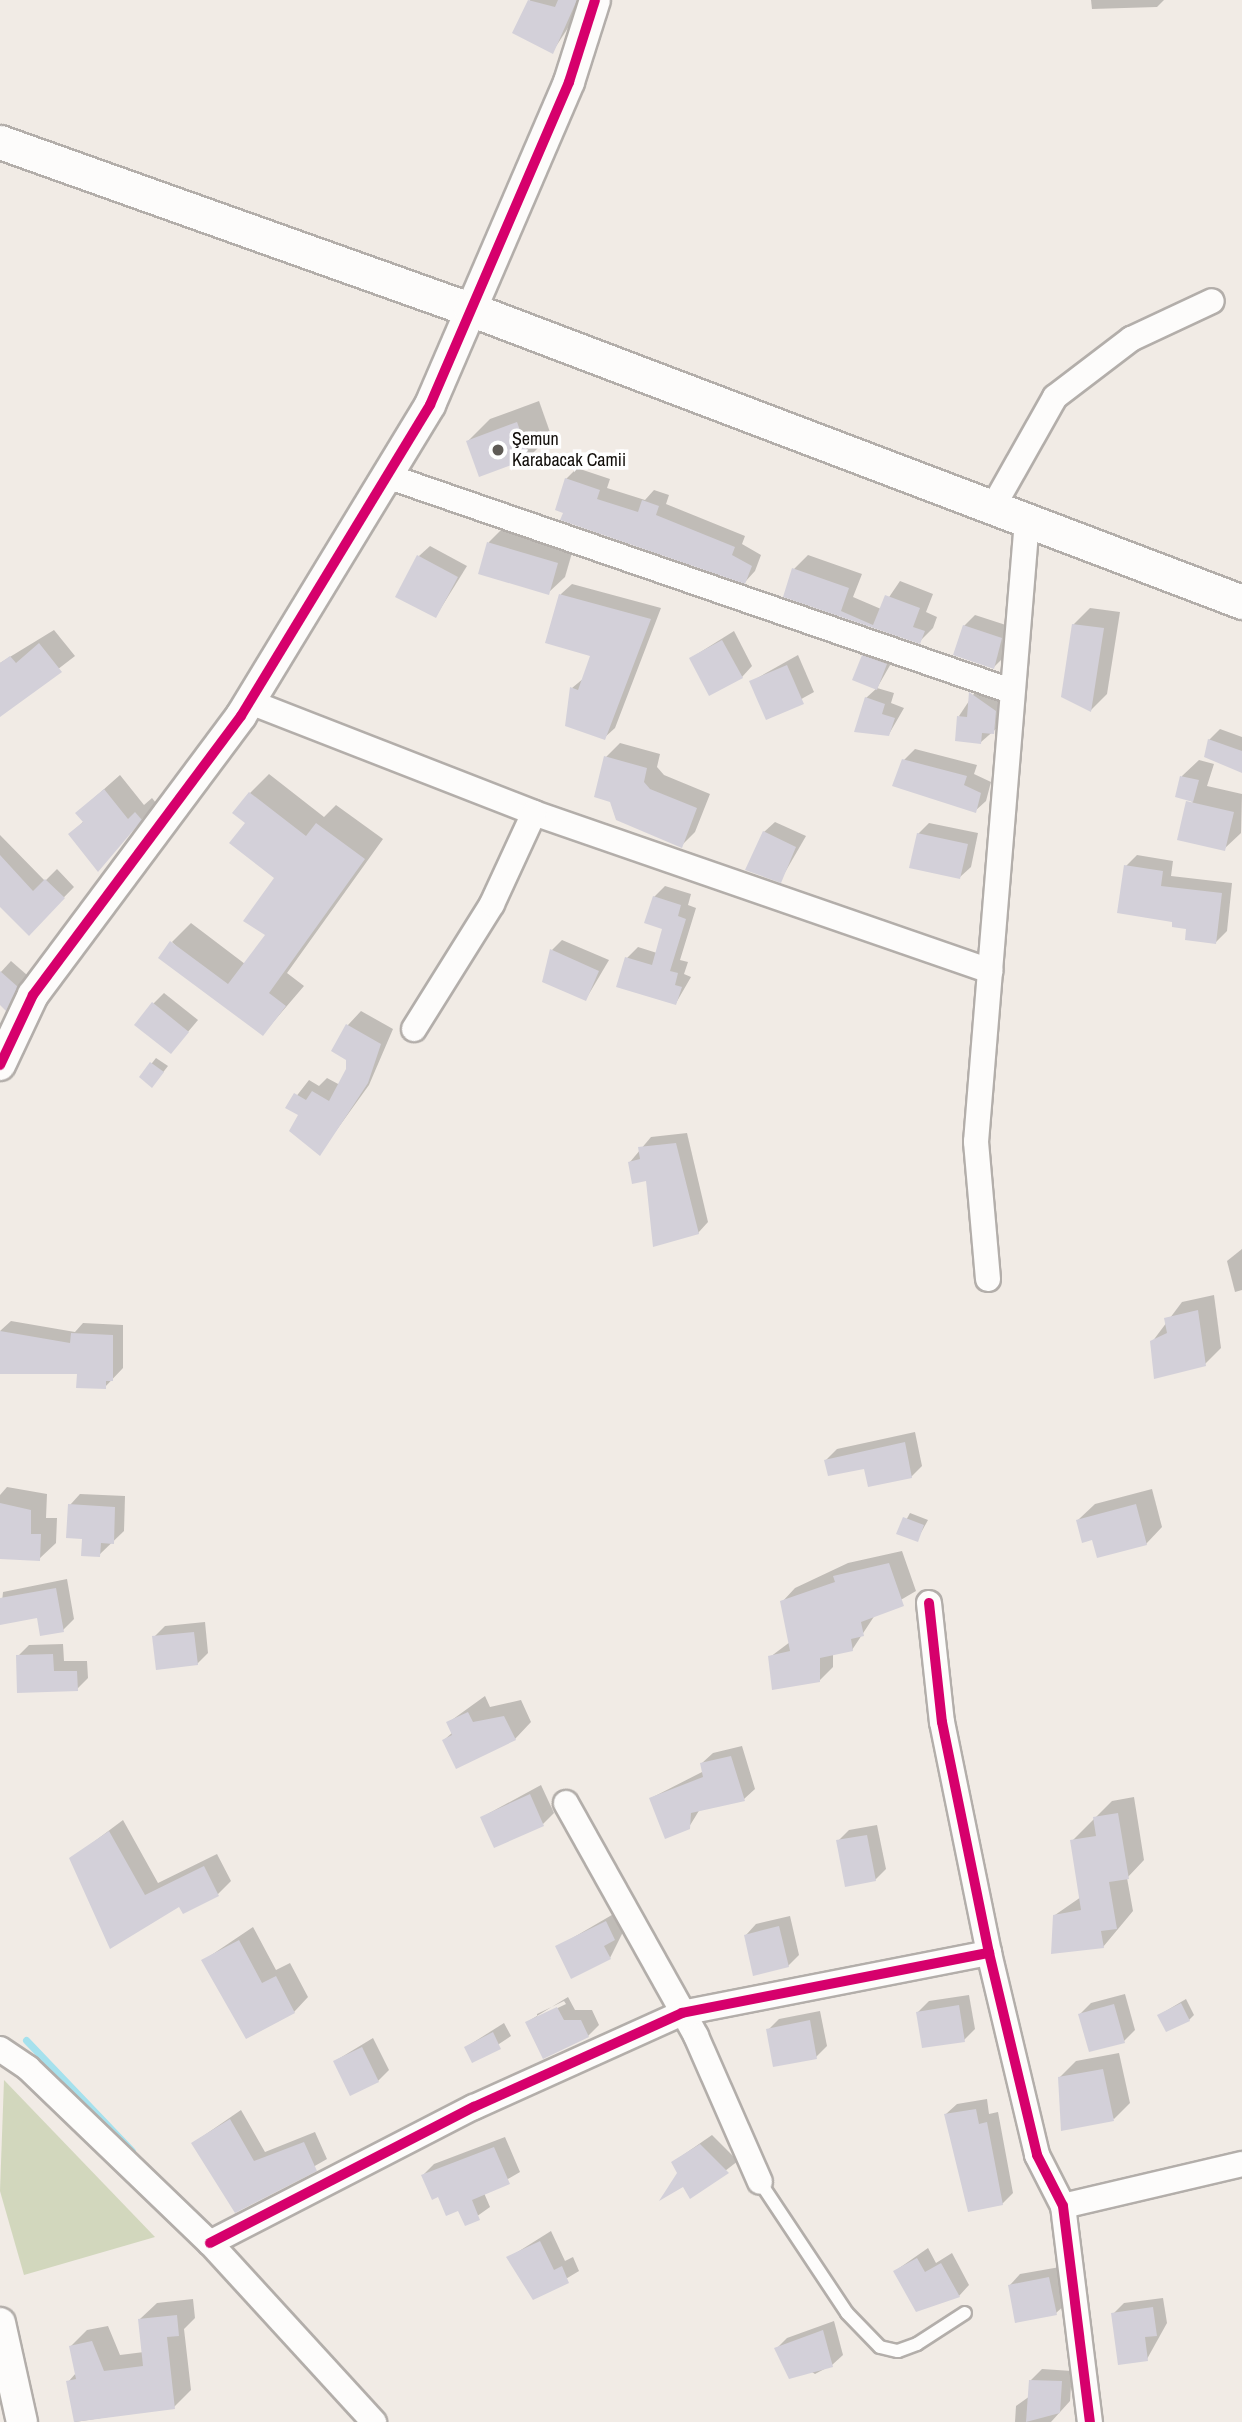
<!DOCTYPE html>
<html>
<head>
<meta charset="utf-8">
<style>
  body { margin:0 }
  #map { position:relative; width:1242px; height:2422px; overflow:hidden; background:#f1ebe5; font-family:"Archivo Narrow",sans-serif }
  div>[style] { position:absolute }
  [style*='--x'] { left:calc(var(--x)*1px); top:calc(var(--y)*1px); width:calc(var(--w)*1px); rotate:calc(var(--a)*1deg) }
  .green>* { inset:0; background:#d2d7bd }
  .shadow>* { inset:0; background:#0003 }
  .stream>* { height:7px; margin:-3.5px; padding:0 3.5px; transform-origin:3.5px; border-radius:3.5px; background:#a5e1ed }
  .building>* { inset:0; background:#d3d0d9 }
  .roads { filter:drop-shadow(2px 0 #b3aeaa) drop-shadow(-2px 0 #b3aeaa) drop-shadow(0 2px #b3aeaa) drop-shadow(0 -2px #b3aeaa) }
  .service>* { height:12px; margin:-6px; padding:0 6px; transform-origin:6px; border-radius:6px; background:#fdfcfb }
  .minor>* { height:24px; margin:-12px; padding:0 12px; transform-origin:12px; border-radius:12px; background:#fdfcfb }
  .tertiary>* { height:30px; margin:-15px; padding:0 15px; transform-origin:15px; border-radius:15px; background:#fdfcfb }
  .secondary>* { height:33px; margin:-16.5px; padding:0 16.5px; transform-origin:16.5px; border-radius:16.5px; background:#fdfcfb }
  .cycleway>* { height:10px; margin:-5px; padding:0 5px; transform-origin:5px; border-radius:5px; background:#d6006c }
  .dots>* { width:19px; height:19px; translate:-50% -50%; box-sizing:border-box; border:4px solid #fff; border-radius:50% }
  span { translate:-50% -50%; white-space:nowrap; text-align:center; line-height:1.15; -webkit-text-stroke:7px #fff; paint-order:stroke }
  .poi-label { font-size:18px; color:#110d09 }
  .left { translate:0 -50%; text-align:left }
</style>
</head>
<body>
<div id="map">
  <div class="green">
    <div style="clip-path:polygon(4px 2080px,155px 2237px,24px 2275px,0 2191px)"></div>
  </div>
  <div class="shadow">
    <div style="clip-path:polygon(530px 0,586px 0,553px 51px,514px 32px)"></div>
    <div style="clip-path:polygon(1091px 0,1164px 0,1157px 7px,1092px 9px)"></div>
    <div style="clip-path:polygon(539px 401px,551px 435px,529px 457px,468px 441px,490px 419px)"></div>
    <div style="clip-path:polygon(577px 468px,610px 479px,607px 488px,645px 500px,654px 490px,669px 495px,666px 504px,745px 536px,742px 544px,761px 555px,755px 571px,745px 582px,563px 519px,566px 479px)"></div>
    <div style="clip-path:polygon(505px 526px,574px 546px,565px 577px,548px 593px,480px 573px,489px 542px)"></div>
    <div style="clip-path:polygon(430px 546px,467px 566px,436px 616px,419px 556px)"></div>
    <div style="clip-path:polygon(808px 555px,862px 574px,853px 597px,881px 609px,900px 581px,933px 594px,926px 612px,937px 617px,933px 628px,919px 642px,785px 595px,794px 569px)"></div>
    <div style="clip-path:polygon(572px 584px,661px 608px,615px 728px,604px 738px,572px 688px,584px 678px,593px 655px,547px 642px,561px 594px)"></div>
    <div style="clip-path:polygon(1090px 608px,1120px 612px,1107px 694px,1091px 710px,1073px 625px)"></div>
    <div style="clip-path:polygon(975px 615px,1012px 627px,1004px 657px,994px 667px,964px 626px)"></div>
    <div style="clip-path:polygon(54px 630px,75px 656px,0 714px,0 663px)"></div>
    <div style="clip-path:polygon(734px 631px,752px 666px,742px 677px,691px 658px)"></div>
    <div style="clip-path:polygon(874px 645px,897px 653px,877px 688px,894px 693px,891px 703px,904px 708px,889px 734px,866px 698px,877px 688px,863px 656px)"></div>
    <div style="clip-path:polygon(798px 655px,814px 692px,767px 718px,752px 681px)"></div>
    <div style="clip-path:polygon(981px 683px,1006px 700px,1004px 722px,981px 742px,959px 716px)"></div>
    <div style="clip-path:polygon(1220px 729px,1242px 737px,1242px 771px,1209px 740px)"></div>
    <div style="clip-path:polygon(620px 743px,660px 754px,657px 767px,664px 775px,710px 794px,695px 832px,681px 846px,606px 757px)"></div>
    <div style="clip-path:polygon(915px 749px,977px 765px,974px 774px,991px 782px,986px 801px,975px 811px,904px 760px)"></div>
    <div style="clip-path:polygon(1199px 760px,1214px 764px,1207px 786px,1242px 794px,1241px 833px,1224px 849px,1190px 799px,1178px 796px,1182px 776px)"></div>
    <div style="clip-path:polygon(269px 774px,324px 817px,336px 805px,383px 839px,287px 973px,304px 986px,263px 1034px,172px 942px,191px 923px,245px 964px,267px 935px,277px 878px,247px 822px,250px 793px)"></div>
    <div style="clip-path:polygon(120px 775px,144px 805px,152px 798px,156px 803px,98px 870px,70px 834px,84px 821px,77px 813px)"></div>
    <div style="clip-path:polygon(775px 822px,806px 836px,780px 881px,764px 832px)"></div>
    <div style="clip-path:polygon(929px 823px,978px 833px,971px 867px,960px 877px,918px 834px)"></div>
    <div style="clip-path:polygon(0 835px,45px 881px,57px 869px,74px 887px,29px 933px,0 905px)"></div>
    <div style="clip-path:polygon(1137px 855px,1173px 861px,1171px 876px,1232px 883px,1227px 931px,1216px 942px,1174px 920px,1126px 866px)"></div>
    <div style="clip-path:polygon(665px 886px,691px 894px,688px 905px,696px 908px,680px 960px,688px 962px,684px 974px,691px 977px,676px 1003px,627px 958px,638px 947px,657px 953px,664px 928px,654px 897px)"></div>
    <div style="clip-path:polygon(562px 940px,609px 960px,586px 999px,552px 950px)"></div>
    <div style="clip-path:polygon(11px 961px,27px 975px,6px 1009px,0 1003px,0 973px)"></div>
    <div style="clip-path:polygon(164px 993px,198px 1020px,171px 1052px,153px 1004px)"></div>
    <div style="clip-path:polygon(361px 1011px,393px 1029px,369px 1085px,320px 1153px,300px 1114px,288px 1107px,309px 1080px,319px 1086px,327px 1078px,340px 1085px,348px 1069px,348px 1025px)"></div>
    <div style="clip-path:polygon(156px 1058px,168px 1066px,157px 1080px,141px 1077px)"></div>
    <div style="clip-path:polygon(687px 1133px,708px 1222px,698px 1233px,630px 1162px,651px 1137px)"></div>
    <div style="clip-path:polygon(1242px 1249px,1242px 1290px,1235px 1292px,1227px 1261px)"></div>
    <div style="clip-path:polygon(1214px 1295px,1221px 1348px,1205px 1364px,1152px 1342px,1182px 1302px)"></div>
    <div style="clip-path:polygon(11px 1321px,75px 1332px,83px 1323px,123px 1325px,123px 1368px,105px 1387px,79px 1373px,0 1371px,0 1331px)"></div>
    <div style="clip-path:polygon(915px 1432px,922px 1466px,911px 1477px,826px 1460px,837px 1449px)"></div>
    <div style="clip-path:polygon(7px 1487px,47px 1494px,46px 1518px,57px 1518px,56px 1543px,39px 1559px,0 1558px,0 1495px)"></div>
    <div style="clip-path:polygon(1152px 1489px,1162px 1527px,1146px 1544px,1093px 1538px,1078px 1520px,1095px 1504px)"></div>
    <div style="clip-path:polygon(80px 1494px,125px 1496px,124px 1531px,99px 1555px,70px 1505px)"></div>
    <div style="clip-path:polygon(910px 1513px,928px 1520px,917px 1540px,899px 1533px)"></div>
    <div style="clip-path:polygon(902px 1551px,916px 1591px,875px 1615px,852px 1650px,833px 1654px,833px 1667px,820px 1680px,770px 1657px,790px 1642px,782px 1602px,795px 1588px,848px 1563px)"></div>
    <div style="clip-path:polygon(67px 1579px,74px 1619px,63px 1630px,38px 1616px,0 1623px,3px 1592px)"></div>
    <div style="clip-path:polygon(205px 1622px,208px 1653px,197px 1664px,154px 1637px,165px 1626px)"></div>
    <div style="clip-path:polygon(63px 1644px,64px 1661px,87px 1661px,88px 1678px,77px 1689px,18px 1656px,29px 1645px)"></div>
    <div style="clip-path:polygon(485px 1696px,490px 1707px,521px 1700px,531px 1722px,515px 1739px,444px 1740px,453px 1732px,449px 1722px)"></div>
    <div style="clip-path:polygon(742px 1746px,755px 1789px,744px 1799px,700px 1809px,689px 1827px,651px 1798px,704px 1771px,702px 1763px,713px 1753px)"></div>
    <div style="clip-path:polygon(541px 1785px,554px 1813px,543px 1824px,482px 1817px)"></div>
    <div style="clip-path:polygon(1134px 1797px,1144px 1860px,1127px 1878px,1133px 1911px,1103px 1947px,1055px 1915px,1081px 1897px,1072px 1841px,1112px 1801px)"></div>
    <div style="clip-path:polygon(123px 1820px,158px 1883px,217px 1854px,231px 1881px,218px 1894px,180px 1905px,111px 1947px,71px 1859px)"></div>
    <div style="clip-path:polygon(877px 1825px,886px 1869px,875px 1880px,838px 1841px,849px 1830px)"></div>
    <div style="clip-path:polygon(617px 1912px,625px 1928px,610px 1958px,557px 1947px)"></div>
    <div style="clip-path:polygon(790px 1916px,799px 1955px,788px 1966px,746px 1935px,756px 1924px)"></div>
    <div style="clip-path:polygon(253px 1927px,276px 1970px,290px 1963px,308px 1997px,294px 2012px,204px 1960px)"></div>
    <div style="clip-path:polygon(1125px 1994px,1135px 2030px,1124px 2041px,1080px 2014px,1091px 2003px)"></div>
    <div style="clip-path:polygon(969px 1995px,975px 2029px,964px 2040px,918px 2012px,929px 2001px)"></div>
    <div style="clip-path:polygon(evenodd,568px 1997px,575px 2010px,592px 2010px,599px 2025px,588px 2036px,527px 2022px,568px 1997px,564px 2001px,566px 2004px,537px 2018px,537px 2014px,564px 2001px)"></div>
    <div style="clip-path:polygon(1186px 1999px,1194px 2015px,1189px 2020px,1159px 2015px)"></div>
    <div style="clip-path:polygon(820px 2011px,827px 2046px,816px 2057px,768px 2030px,779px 2019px)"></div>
    <div style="clip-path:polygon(504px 2023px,511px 2036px,473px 2061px,466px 2047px)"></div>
    <div style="clip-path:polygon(373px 2038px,389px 2070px,378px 2081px,335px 2061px)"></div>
    <div style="clip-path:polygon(1119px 2053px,1130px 2103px,1114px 2119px,1059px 2078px,1076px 2061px)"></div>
    <div style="clip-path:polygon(987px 2099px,989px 2114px,998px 2112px,1013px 2193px,1002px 2204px,946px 2114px,957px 2104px)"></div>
    <div style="clip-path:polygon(241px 2110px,265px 2152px,315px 2132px,327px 2159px,236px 2211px,193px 2143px)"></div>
    <div style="clip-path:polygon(712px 2135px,738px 2161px,691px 2197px,673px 2162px)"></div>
    <div style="clip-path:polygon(505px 2137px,520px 2172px,484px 2193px,490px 2207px,466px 2224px,459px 2209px,423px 2175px,434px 2164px)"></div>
    <div style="clip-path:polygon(551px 2231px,565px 2261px,573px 2257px,579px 2271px,534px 2298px,508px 2258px)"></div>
    <div style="clip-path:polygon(928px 2248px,936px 2263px,952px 2253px,969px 2285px,959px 2296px,895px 2271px)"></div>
    <div style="clip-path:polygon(1060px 2267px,1067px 2303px,1056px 2313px,1010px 2285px,1020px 2274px)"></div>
    <div style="clip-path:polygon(1163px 2298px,1167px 2323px,1147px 2359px,1113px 2314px,1124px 2303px)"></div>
    <div style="clip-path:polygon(193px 2299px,195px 2318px,184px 2329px,191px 2390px,174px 2407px,75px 2422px,68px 2382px,76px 2373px,71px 2346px,87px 2330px,108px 2326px,120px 2355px,144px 2352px,140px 2319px,157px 2303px)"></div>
    <div style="clip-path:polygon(834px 2321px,843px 2355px,832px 2365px,815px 2374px,776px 2349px,787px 2338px)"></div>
    <div style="clip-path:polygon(1042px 2369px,1072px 2371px,1070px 2401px,1051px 2422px,1015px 2422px,1016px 2406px,1030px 2396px,1031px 2380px)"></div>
  </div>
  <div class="stream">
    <div style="--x:26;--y:2040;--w:153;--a:46.3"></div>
  </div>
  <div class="building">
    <div style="clip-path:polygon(528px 0,555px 7px,558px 0,577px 0,553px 54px,512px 33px)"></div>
    <div style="clip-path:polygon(517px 422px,530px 458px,479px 477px,466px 441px)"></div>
    <div style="clip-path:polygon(565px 478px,600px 490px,597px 499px,638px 512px,642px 500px,659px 506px,656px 515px,735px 547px,732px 555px,752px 566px,745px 584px,560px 520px,563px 513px,555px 510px)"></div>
    <div style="clip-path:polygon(487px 542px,558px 563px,549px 595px,478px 574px)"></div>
    <div style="clip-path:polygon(417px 555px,458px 577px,436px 618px,395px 597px)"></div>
    <div style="clip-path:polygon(792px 568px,849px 588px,841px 611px,873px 625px,885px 595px,920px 608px,913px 627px,925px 631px,920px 644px,783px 597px)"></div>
    <div style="clip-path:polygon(559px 594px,651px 619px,605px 740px,565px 726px,570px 687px,578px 690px,590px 656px,545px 643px)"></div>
    <div style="clip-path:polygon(1072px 624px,1104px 628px,1091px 712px,1061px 697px)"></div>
    <div style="clip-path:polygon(963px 625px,1002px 638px,994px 669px,953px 655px)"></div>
    <div style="clip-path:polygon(722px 640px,743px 678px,709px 696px,689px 658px)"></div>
    <div style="clip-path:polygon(39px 643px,62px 672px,0 717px,0 663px,10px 656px,16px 663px)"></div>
    <div style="clip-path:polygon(862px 655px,887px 664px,877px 690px,852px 680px)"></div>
    <div style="clip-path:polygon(787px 665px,804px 704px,766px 720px,749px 681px)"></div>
    <div style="clip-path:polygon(969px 692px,996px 711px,994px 734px,982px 733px,981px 744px,955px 741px,957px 716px,967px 717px)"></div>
    <div style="clip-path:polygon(865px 697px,885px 704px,882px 714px,895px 718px,889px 736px,854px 732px)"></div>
    <div style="clip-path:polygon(1208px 739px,1242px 751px,1242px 773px,1204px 757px)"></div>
    <div style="clip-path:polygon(604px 756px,647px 768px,644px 782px,650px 789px,697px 808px,682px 848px,616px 820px,610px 802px,594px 797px)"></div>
    <div style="clip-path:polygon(902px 759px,967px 776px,964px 785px,981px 793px,976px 813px,892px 786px)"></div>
    <div style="clip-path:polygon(1180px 776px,1199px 780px,1193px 802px,1175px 797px)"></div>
    <div style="clip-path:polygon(104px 789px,128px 819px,135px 812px,142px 820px,98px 872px,68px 834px,83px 822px,75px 813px)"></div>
    <div style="clip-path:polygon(249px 792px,306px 836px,316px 823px,365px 859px,269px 993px,286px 1006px,263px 1036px,158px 958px,170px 941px,228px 984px,265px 935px,243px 921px,274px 878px,229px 843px,245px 823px,232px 813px)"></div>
    <div style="clip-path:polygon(1186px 801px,1234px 812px,1225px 851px,1177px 840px)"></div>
    <div style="clip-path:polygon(763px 831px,796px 847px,781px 883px,745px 870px)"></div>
    <div style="clip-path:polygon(917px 833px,968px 844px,960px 879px,909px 868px)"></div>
    <div style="clip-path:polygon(0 855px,33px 891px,45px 879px,65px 898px,29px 936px,0 907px)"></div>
    <div style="clip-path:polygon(1124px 865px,1163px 871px,1161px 886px,1222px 893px,1216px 944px,1185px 940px,1186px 929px,1172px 927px,1172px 922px,1117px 913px)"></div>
    <div style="clip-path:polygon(653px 896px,681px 905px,678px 916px,686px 919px,670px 971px,678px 973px,675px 985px,682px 987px,676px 1005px,616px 987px,625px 957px,652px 965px,662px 929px,644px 923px)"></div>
    <div style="clip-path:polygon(550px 949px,599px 971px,586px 1001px,542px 982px)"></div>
    <div style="clip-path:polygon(0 971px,18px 987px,6px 1011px,0 1005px)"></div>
    <div style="clip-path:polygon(152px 1002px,189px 1032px,171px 1054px,134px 1025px)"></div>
    <div style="clip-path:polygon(346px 1024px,381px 1044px,368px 1083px,320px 1156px,289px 1131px,298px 1115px,285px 1108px,294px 1093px,306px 1100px,312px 1091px,329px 1101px,346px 1069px,346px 1060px,331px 1051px)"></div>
    <div style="clip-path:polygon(150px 1062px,164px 1072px,152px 1088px,139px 1077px)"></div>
    <div style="clip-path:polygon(676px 1143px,699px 1234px,653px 1247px,646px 1181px,632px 1184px,628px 1162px,640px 1159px,638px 1147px)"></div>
    <div style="clip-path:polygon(1198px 1310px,1206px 1366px,1154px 1379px,1150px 1341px,1167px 1333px,1164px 1318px)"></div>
    <div style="clip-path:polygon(0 1331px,70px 1343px,71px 1333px,113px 1335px,113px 1381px,106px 1381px,106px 1389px,76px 1388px,77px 1374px,0 1374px)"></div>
    <div style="clip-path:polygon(905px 1442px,912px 1478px,868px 1487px,864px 1469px,828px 1476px,824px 1460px)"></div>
    <div style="clip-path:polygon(0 1503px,31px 1510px,31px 1534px,41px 1534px,40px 1561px,0 1559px)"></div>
    <div style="clip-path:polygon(68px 1504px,115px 1507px,114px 1544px,101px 1543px,100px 1557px,81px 1556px,82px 1539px,66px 1538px)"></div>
    <div style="clip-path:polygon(1136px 1504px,1147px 1545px,1097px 1558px,1092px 1540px,1082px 1543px,1076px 1520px)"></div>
    <div style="clip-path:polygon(903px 1517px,924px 1525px,918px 1542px,896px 1534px)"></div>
    <div style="clip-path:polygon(889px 1563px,904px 1606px,861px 1622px,864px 1636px,851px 1639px,853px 1651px,820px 1658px,820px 1682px,772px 1690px,768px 1656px,790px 1651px,780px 1601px,835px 1582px,833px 1576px)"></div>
    <div style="clip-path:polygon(56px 1588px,64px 1632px,40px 1636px,37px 1618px,0 1625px,0 1598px)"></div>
    <div style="clip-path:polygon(194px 1632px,198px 1665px,156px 1670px,152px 1636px)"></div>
    <div style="clip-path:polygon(53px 1654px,54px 1671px,77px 1671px,78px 1691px,17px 1693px,16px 1655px)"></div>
    <div style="clip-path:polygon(468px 1712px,473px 1722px,504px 1716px,516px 1740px,456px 1769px,442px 1740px,452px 1735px,446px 1722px)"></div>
    <div style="clip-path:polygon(731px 1756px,745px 1801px,691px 1813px,690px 1829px,665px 1839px,649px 1798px,703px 1777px,700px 1763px)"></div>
    <div style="clip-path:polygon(530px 1794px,544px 1826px,494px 1848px,480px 1817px)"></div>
    <div style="clip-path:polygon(1118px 1813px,1129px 1879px,1109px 1882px,1117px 1929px,1101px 1931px,1104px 1948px,1051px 1954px,1053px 1915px,1081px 1910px,1070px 1840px,1096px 1836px,1093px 1817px)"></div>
    <div style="clip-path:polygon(109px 1831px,145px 1895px,204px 1866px,219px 1896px,183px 1914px,179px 1907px,110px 1949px,69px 1858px)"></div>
    <div style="clip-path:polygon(867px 1835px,876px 1881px,845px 1887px,836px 1840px)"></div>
    <div style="clip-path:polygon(606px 1921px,615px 1940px,604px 1946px,611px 1959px,571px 1979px,555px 1946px)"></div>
    <div style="clip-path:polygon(779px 1926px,789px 1967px,753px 1976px,744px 1935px)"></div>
    <div style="clip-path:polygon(239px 1940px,262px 1983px,276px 1976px,295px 2013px,246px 2039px,201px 1960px)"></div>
    <div style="clip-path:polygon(1181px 2003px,1190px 2021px,1166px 2032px,1157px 2015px)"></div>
    <div style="clip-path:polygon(1114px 2004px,1125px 2043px,1089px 2052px,1078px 2014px)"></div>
    <div style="clip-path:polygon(959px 2005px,965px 2042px,922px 2048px,916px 2012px)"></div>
    <div style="clip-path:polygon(557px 2007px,564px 2020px,581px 2020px,589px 2037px,543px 2059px,525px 2022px)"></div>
    <div style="clip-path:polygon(810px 2020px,817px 2059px,773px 2067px,766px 2029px)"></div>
    <div style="clip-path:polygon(493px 2032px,501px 2049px,472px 2063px,464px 2047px)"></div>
    <div style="clip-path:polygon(362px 2047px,379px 2082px,350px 2096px,333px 2061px)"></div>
    <div style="clip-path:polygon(1103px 2069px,1114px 2121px,1061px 2131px,1058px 2077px)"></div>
    <div style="clip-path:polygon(976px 2109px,979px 2124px,987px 2122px,1003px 2205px,968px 2212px,944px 2114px)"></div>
    <div style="clip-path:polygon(230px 2119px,254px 2161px,304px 2142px,317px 2171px,235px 2213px,191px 2143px)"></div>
    <div style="clip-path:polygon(700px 2144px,729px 2173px,690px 2199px,683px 2187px,659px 2201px,677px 2173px,671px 2162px)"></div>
    <div style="clip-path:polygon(494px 2147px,510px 2184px,472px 2200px,480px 2220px,465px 2226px,458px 2211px,446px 2216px,438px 2197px,432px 2200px,421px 2175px)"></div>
    <div style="clip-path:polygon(540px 2241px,554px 2270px,562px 2266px,569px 2283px,533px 2300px,506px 2257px)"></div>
    <div style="clip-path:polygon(917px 2258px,925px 2272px,941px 2263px,960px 2297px,916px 2312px,893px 2271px)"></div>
    <div style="clip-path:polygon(1049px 2277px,1057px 2315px,1015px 2323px,1008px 2285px)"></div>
    <div style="clip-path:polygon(1153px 2307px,1157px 2336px,1145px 2337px,1148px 2361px,1118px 2365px,1111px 2313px)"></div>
    <div style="clip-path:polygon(177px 2315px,179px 2336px,167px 2337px,175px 2409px,74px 2422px,66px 2381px,76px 2379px,69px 2346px,92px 2341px,104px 2371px,143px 2366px,138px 2319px)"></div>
    <div style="clip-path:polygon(823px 2330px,833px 2367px,789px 2379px,774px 2348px)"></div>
    <div style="clip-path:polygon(1029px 2380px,1062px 2381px,1060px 2413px,1026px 2422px)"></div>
  </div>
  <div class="roads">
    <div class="service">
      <div style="--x:760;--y:2182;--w:157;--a:56.4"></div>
      <div style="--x:847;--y:2313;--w:47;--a:45.9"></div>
      <div style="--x:880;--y:2347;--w:18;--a:13"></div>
      <div style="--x:898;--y:2351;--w:20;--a:-20"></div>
      <div style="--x:917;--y:2344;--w:57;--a:-32.9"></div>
    </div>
    <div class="minor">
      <div style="--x:387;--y:476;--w:660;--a:19.01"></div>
      <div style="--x:993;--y:507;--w:126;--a:-60.6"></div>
      <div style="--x:1055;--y:397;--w:96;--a:-37.3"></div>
      <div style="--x:1131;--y:339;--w:89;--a:-25.1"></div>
      <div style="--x:250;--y:702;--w:305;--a:21.3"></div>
      <div style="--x:534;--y:813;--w:483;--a:19.1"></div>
      <div style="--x:414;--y:1029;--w:147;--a:-58"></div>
      <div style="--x:492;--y:904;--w:100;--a:-65.2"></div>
      <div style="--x:988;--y:1279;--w:138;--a:-95"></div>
      <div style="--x:976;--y:1142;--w:624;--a:-85.31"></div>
      <div style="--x:929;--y:1603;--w:120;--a:83.8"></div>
      <div style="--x:942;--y:1722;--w:236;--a:78.5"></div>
      <div style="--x:989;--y:1953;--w:208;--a:76.6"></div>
      <div style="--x:1037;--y:2155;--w:57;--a:63"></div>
      <div style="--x:1063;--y:2206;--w:218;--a:82.9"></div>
      <div style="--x:566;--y:1803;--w:267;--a:60.8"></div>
      <div style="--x:696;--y:2036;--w:159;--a:66.3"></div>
      <div style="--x:0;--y:2049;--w:34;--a:34"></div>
      <div style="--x:28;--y:2068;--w:252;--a:43.9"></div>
      <div style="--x:210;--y:2243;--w:243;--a:47.5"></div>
      <div style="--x:1063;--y:2206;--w:184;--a:-13.2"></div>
      <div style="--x:210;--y:2243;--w:297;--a:-27.3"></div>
      <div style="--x:474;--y:2107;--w:228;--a:-24.3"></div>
      <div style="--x:682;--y:2013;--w:313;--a:-11.1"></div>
    </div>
    <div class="tertiary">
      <div style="--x:0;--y:1065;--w:77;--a:-64.8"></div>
      <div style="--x:33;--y:995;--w:348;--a:-53.3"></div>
      <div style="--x:241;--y:716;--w:364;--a:-58.7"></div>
      <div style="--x:430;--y:405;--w:352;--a:-66.7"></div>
      <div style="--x:569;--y:82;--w:86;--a:-72.4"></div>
      <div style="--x:0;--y:2323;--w:101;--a:77.5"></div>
    </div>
    <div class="secondary">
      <div style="--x:0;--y:142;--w:499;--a:19.6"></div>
      <div style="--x:470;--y:309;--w:826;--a:20.78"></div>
    </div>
  </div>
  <div class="cycleway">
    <div style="--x:0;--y:1065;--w:77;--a:-64.8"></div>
    <div style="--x:33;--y:995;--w:348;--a:-53.3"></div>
    <div style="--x:241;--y:716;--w:364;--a:-58.7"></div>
    <div style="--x:430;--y:405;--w:352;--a:-66.7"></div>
    <div style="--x:569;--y:82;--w:86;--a:-72.4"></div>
    <div style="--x:929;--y:1603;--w:120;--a:83.8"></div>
    <div style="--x:942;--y:1722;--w:236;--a:78.5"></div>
    <div style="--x:989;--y:1953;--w:208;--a:76.6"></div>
    <div style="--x:1037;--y:2155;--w:57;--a:63"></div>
    <div style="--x:1063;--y:2206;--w:218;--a:82.9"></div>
    <div style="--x:210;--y:2243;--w:297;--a:-27.3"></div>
    <div style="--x:474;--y:2107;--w:228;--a:-24.3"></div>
    <div style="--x:682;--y:2013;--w:313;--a:-11.1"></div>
  </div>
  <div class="dots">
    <div style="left:498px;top:450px;background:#5f5b56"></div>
  </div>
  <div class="poi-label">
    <span class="left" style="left:512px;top:450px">Şemun<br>Karabacak Camii</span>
  </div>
</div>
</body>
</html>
